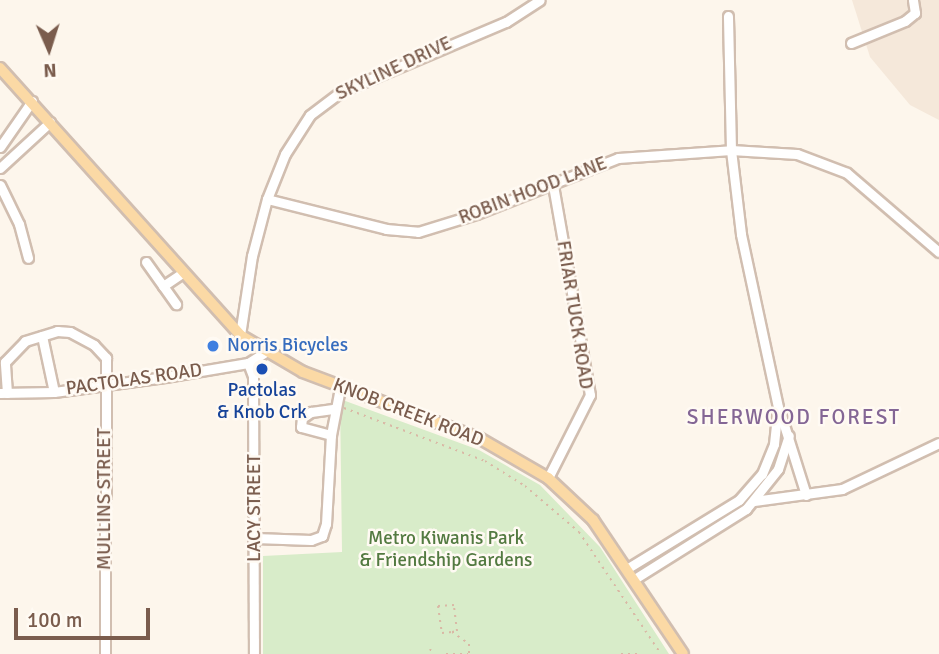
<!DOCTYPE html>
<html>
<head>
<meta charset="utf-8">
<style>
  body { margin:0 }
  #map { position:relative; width:939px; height:654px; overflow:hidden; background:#fdf6ec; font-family:Signika,sans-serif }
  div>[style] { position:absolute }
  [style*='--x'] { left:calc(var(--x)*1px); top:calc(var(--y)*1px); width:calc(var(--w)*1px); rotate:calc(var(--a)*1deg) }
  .residential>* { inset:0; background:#f5e8da }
  .green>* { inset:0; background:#d8ecc9 }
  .path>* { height:2px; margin-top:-1px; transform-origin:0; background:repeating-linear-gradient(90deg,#d9b8a5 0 2px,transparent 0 7px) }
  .roads { filter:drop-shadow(2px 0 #d1beb0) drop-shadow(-2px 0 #d1beb0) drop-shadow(0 2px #d1beb0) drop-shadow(0 -2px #d1beb0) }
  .minor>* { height:9px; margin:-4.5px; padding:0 4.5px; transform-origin:4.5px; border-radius:4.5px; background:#fff }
  .major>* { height:10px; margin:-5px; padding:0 5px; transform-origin:5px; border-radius:5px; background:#fbd9a5 }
  .dots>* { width:19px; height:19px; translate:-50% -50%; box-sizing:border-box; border:4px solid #fffaf3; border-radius:50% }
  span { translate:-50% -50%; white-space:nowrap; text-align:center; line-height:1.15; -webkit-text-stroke:5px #fffaf3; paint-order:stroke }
  .street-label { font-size:19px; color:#7a5c4d }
  .shop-label { font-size:19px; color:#366cbe }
  .left { translate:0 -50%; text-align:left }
  .transit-label { font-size:19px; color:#164399 }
  .park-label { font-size:19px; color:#537a41 }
  .neighbourhood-label { font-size:21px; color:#846695; letter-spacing:2px }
  .north { position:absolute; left:14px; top:14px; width:70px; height:70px; -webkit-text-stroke:5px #fffaf3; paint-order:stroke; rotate:177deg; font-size:19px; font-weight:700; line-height:28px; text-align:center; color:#7a5c4d }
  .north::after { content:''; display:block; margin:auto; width:24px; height:32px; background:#7a5c4d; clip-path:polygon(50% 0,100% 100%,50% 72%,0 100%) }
  .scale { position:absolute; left:14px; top:608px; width:136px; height:32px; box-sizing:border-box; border:4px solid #7a5c4d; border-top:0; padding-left:9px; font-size:21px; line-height:24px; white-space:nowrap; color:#7a5c4d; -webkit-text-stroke:5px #fffaf3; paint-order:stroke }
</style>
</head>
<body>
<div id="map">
  <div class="residential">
    <div style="clip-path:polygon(852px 0,939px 0,939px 120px,910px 105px,870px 57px)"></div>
  </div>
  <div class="green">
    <div style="clip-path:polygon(340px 399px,479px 450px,540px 485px,600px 547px,669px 654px,263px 654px,263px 556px,342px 552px)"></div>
  </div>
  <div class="path">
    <div style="--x:344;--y:408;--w:151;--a:20.6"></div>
    <div style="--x:485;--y:461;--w:47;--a:32"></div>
    <div style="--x:525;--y:486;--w:71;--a:40.4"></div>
    <div style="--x:579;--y:532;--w:147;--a:56.1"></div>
    <div style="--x:452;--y:632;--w:5;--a:-11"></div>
    <div style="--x:457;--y:631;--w:26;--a:-97"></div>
    <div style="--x:454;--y:605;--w:16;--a:176"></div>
    <div style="--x:438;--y:606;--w:27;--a:82"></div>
    <div style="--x:442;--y:633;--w:10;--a:-6"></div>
    <div style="--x:452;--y:632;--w:21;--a:35"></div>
    <div style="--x:469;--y:644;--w:10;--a:90"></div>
    <div style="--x:430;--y:649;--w:6;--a:59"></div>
    <div style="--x:446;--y:654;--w:22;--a:0"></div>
    <div style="--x:621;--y:654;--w:17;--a:0"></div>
  </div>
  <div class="roads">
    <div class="minor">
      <div style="--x:851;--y:43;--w:58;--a:-22.2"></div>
      <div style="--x:905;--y:21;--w:13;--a:-39"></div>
      <div style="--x:915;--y:13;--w:13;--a:-99"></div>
      <div style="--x:0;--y:147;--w:56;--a:-55.2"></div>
      <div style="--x:0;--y:168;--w:68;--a:-42.6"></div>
      <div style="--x:0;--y:185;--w:43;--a:64"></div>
      <div style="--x:19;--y:224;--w:35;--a:75"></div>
      <div style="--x:267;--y:199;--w:123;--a:14.1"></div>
      <div style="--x:386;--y:229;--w:32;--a:5"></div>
      <div style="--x:418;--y:232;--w:61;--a:-17.2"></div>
      <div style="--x:476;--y:214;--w:153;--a:-21.5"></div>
      <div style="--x:618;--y:158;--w:113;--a:-4"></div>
      <div style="--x:731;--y:150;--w:66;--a:3.5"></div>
      <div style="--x:797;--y:154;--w:53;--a:20.8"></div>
      <div style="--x:847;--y:173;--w:121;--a:40.7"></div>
      <div style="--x:146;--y:262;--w:52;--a:54.5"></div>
      <div style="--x:163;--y:286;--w:23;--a:-34"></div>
      <div style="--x:240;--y:335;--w:80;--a:-81.4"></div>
      <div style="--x:252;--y:256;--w:59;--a:-75.3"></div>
      <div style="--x:267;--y:199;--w:48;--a:-68.2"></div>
      <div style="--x:285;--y:154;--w:46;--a:-57.3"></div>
      <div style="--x:310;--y:115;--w:38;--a:-37"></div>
      <div style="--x:340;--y:92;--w:180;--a:-22.9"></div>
      <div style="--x:506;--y:22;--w:40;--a:-32.9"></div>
      <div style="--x:42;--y:336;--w:57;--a:77.9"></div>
      <div style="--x:248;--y:363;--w:14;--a:69"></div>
      <div style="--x:253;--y:376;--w:278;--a:89.8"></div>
      <div style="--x:0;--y:393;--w:54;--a:-1.1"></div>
      <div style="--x:54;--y:392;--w:112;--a:-7.7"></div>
      <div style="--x:165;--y:377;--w:84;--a:-9.6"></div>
      <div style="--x:248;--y:363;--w:19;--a:-32"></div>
      <div style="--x:7;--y:393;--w:31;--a:-94"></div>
      <div style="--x:5;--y:362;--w:29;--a:-46"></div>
      <div style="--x:25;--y:341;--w:34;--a:-17"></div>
      <div style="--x:57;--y:331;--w:13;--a:4"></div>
      <div style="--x:70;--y:332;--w:27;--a:28"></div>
      <div style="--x:94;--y:345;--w:18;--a:47"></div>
      <div style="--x:106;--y:358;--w:296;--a:90.2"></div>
      <div style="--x:780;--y:412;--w:87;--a:72.6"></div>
      <div style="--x:331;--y:435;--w:48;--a:-79.2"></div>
      <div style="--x:548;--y:478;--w:93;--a:-63.2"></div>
      <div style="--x:590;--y:395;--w:213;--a:-100"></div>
      <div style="--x:754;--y:501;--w:89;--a:-7.8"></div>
      <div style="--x:842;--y:489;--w:107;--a:-25.4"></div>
      <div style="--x:255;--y:538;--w:56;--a:2"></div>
      <div style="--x:311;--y:540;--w:12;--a:-20"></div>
      <div style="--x:322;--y:536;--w:13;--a:-72"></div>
      <div style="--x:326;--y:524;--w:89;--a:-86.8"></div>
      <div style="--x:331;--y:435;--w:31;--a:-165"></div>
      <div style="--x:301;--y:427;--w:9;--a:-84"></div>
      <div style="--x:302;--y:418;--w:11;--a:-34"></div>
      <div style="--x:311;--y:412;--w:22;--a:-8"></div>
      <div style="--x:628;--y:568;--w:130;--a:-31.5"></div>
      <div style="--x:739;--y:500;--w:35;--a:-49"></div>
      <div style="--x:762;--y:474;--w:32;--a:-68"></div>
      <div style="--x:774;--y:444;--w:37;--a:-84"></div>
      <div style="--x:778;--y:407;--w:177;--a:-102.1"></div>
      <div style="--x:741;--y:234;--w:85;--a:-96.8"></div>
      <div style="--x:731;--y:150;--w:134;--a:-91.3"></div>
      <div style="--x:636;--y:578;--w:130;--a:-32.1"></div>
      <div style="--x:746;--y:509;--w:51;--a:-51.3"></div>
      <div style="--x:778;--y:469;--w:35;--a:-72"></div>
    </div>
    <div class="major">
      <div style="--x:0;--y:68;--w:359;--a:48"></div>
      <div style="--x:240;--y:335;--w:73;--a:30.4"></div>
      <div style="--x:303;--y:372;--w:188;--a:20.6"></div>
      <div style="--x:479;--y:438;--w:80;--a:30.1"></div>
      <div style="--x:548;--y:478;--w:62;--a:43"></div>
      <div style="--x:593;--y:520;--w:161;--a:56.1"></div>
    </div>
  </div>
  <div class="dots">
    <div style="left:213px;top:346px;background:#3f7fe0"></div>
    <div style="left:262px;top:369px;background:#1a4fb4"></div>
  </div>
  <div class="street-label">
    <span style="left:394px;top:69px;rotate:-25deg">SKYLINE DRIVE</span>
    <span style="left:533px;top:191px;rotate:-21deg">ROBIN HOOD LANE</span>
    <span style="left:574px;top:315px;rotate:81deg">FRIAR TUCK ROAD</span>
    <span style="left:134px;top:380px;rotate:-8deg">PACTOLAS ROAD</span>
    <span style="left:408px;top:413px;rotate:21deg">KNOB CREEK ROAD</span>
    <span style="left:105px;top:499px;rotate:-90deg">MULLINS STREET</span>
    <span style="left:255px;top:508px;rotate:-90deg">LACY STREET</span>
  </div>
  <div class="shop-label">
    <span class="left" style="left:227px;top:346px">Norris Bicycles</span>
  </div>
  <div class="transit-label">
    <span style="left:262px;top:402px">Pactolas<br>&amp; Knob Crk</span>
  </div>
  <div class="park-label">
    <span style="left:446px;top:550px">Metro Kiwanis Park<br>&amp; Friendship Gardens</span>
  </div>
  <div class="neighbourhood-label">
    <span style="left:794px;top:417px">SHERWOOD FOREST</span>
  </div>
  <div class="north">N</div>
  <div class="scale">100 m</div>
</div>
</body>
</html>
